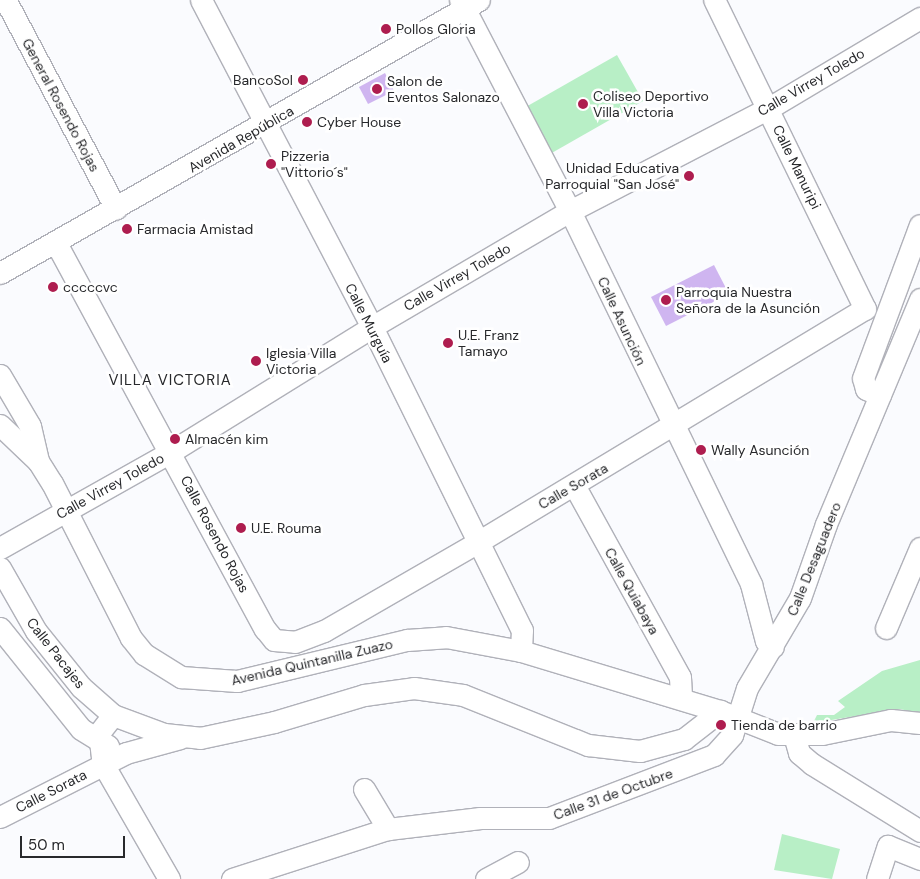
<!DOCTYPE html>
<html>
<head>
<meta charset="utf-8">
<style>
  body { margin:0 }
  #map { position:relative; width:920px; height:879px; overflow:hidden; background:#fafbfe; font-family:"DM Sans",sans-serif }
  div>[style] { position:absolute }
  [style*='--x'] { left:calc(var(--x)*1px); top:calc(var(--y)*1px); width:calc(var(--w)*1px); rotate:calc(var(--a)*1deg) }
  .green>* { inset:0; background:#b8efc6 }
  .building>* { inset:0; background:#cfb5f0 }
  .roads { filter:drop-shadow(1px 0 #b0b1b9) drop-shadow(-1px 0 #b0b1b9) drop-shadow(0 1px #b0b1b9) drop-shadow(0 -1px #b0b1b9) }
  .minor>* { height:21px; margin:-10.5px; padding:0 10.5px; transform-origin:10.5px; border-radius:10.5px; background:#fff }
  .dots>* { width:14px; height:14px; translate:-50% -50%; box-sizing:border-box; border:2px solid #fff; border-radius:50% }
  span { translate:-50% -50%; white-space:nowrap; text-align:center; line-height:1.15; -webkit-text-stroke:5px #fff; paint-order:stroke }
  .poi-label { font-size:14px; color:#28292c }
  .left { translate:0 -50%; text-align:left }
  .right { translate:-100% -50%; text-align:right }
  .street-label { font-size:14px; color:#28292c }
  .neighbourhood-label { font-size:15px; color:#28292c; letter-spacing:1px }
  .scale { position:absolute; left:20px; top:836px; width:105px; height:22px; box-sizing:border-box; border:2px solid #28292c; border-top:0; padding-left:6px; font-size:15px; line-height:18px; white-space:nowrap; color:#28292c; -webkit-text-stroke:4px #fff; paint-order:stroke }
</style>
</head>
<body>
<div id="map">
  <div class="green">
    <div style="clip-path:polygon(617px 55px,643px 101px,550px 154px,524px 108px)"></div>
    <div style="clip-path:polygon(920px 660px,920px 713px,899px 709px,813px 723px,817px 715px,834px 715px,845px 707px,838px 701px,882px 671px)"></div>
    <div style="clip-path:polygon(782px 834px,840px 849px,832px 879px,774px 870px)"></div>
  </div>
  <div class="building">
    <div style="clip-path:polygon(385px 73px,394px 91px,368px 104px,359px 87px)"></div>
    <div style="clip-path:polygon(714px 265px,729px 294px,666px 326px,651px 297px)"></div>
  </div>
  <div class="roads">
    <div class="minor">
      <div style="--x:201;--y:0;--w:369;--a:62.4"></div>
      <div style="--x:372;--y:327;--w:338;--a:63.7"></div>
      <div style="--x:522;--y:630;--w:21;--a:93"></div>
      <div style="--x:460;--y:0;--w:238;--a:62.5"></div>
      <div style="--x:570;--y:211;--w:415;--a:64.1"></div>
      <div style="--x:751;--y:584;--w:59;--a:75.3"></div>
      <div style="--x:766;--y:641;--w:9;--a:41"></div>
      <div style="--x:6;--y:1;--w:235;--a:62.1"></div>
      <div style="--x:56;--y:243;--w:439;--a:61.6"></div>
      <div style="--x:265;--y:629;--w:14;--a:51"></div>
      <div style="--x:274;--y:640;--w:21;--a:5"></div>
      <div style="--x:295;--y:642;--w:31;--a:-21"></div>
      <div style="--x:324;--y:631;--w:178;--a:-30"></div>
      <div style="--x:478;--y:542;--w:452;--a:-31.1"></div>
      <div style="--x:865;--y:309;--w:344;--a:-116"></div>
      <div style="--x:0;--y:273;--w:551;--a:-29.68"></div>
      <div style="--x:0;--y:375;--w:59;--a:59.5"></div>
      <div style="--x:30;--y:426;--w:36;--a:77"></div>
      <div style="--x:880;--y:395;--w:15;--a:-157"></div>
      <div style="--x:866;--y:389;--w:11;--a:-105"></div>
      <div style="--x:863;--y:378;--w:163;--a:-69.6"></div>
      <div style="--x:0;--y:425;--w:52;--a:43.5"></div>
      <div style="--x:38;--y:461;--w:26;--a:58"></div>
      <div style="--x:52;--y:483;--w:174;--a:63"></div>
      <div style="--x:131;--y:638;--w:21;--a:51"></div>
      <div style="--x:144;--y:654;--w:44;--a:31.9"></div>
      <div style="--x:181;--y:677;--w:56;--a:4.1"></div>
      <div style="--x:237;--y:681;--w:175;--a:-13.6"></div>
      <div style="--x:407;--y:640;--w:39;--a:-4"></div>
      <div style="--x:446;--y:637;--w:76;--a:10.6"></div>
      <div style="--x:521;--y:651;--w:208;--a:16.8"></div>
      <div style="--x:720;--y:711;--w:62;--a:21.6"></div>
      <div style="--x:778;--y:734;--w:44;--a:0"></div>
      <div style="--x:822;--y:734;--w:70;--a:-11.5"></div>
      <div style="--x:891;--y:720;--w:29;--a:6"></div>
      <div style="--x:574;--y:485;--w:219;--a:61.1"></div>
      <div style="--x:680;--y:677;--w:22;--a:87"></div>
      <div style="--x:0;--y:548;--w:197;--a:-29.4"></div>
      <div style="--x:172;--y:451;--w:235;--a:-31.8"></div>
      <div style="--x:372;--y:327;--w:229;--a:-30.4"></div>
      <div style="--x:570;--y:211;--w:224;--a:-27.4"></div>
      <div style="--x:769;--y:108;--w:176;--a:-30.8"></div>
      <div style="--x:0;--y:568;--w:73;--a:60.3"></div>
      <div style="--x:36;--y:631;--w:72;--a:51.2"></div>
      <div style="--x:81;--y:687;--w:43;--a:41.2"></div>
      <div style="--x:113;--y:715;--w:54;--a:20.4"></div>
      <div style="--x:164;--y:734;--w:36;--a:6"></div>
      <div style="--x:200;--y:738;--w:76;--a:-12.2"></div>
      <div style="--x:274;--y:722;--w:94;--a:-16.7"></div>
      <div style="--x:364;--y:695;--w:50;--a:-8"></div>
      <div style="--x:414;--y:688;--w:49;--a:8.1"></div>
      <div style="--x:463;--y:695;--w:135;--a:21.8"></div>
      <div style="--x:588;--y:745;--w:52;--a:6.6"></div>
      <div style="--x:640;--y:751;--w:46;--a:-15.3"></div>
      <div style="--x:684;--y:739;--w:46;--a:-37.9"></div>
      <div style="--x:0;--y:628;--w:129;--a:51.3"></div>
      <div style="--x:81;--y:729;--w:32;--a:32"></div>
      <div style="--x:886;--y:628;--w:87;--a:-67"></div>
      <div style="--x:113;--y:715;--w:23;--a:128"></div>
      <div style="--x:99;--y:733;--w:31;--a:83"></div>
      <div style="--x:103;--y:764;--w:133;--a:60.1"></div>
      <div style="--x:794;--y:735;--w:19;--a:74"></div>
      <div style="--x:799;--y:753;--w:17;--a:40"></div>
      <div style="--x:812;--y:764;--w:127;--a:31.8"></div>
      <div style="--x:364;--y:789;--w:47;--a:59"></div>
      <div style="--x:0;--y:817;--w:141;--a:-26.9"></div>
      <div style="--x:126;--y:753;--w:56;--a:-15.5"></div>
      <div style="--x:232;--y:879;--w:164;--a:-17.8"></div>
      <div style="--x:388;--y:829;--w:93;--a:-6.8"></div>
      <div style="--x:480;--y:818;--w:69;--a:0"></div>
      <div style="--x:549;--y:818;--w:177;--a:-20.9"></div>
      <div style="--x:714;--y:755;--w:27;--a:-48"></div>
      <div style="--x:732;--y:735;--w:49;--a:-72.3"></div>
      <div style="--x:747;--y:688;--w:104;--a:-59.5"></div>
      <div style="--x:800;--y:598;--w:78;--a:-70.6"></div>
      <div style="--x:826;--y:524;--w:244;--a:-67.3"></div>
      <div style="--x:486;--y:879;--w:36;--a:-28"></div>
      <div style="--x:877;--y:879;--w:35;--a:-72"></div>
      <div style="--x:888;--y:846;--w:35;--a:22"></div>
    </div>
  </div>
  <div class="dots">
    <div style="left:386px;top:29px;background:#ae1d4f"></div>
    <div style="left:303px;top:80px;background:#ae1d4f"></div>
    <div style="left:377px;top:89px;background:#ae1d4f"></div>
    <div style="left:583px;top:104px;background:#ae1d4f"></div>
    <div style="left:307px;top:122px;background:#ae1d4f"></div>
    <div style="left:271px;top:164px;background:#ae1d4f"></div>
    <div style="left:689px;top:176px;background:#ae1d4f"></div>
    <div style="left:127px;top:229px;background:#ae1d4f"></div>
    <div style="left:53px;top:287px;background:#ae1d4f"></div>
    <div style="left:666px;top:300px;background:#ae1d4f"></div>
    <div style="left:448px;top:343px;background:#ae1d4f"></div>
    <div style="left:256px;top:361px;background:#ae1d4f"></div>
    <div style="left:175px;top:439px;background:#ae1d4f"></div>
    <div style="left:701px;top:450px;background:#ae1d4f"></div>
    <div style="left:241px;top:528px;background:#ae1d4f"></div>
    <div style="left:721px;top:725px;background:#ae1d4f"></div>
  </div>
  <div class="poi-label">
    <span class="left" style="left:396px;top:29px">Pollos Gloria</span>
    <span class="right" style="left:293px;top:80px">BancoSol</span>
    <span class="left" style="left:387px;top:89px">Salon de<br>Eventos Salonazo</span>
    <span class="left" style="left:593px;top:104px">Coliseo Deportivo<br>Villa Victoria</span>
    <span class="left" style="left:317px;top:122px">Cyber House</span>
    <span class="left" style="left:281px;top:164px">Pizzeria<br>"Vittorio´s"</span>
    <span class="right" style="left:679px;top:176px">Unidad Educativa<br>Parroquial "San José"</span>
    <span class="left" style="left:137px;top:229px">Farmacia Amistad</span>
    <span class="left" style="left:63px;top:287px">cccccvc</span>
    <span class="left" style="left:676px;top:300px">Parroquia Nuestra<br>Señora de la Asunción</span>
    <span class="left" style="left:458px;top:343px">U.E. Franz<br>Tamayo</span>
    <span class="left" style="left:266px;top:361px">Iglesia Villa<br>Victoria</span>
    <span class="left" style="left:185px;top:439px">Almacén kim</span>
    <span class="left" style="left:711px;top:450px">Wally Asunción</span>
    <span class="left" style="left:251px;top:528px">U.E. Rouma</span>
    <span class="left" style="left:731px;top:725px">Tienda de barrio</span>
  </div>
  <div class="street-label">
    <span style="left:811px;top:82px;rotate:-30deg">Calle Virrey Toledo</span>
    <span style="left:61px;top:105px;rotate:62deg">General Rosendo Rojas</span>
    <span style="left:241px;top:139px;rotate:-30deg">Avenida República</span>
    <span style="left:797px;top:167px;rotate:64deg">Calle Manuripi</span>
    <span style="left:457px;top:277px;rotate:-30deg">Calle Virrey Toledo</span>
    <span style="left:622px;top:321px;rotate:65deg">Calle Asunción</span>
    <span style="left:369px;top:323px;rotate:63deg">Calle Murguía</span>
    <span style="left:110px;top:486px;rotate:-29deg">Calle Virrey Toledo</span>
    <span style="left:573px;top:486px;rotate:-30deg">Calle Sorata</span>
    <span style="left:215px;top:534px;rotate:62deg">Calle Rosendo Rojas</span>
    <span style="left:814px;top:559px;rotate:-68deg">Calle Desaguadero</span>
    <span style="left:632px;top:591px;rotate:61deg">Calle Quiabaya</span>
    <span style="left:56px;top:653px;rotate:52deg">Calle Pacajes</span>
    <span style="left:312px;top:662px;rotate:-13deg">Avenida Quintanilla Zuazo</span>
    <span style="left:51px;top:791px;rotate:-27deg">Calle Sorata</span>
    <span style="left:613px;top:794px;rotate:-20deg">Calle 31 de Octubre</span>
  </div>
  <div class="neighbourhood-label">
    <span style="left:170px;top:381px">VILLA VICTORIA</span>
  </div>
  <div class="scale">50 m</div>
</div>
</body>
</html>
